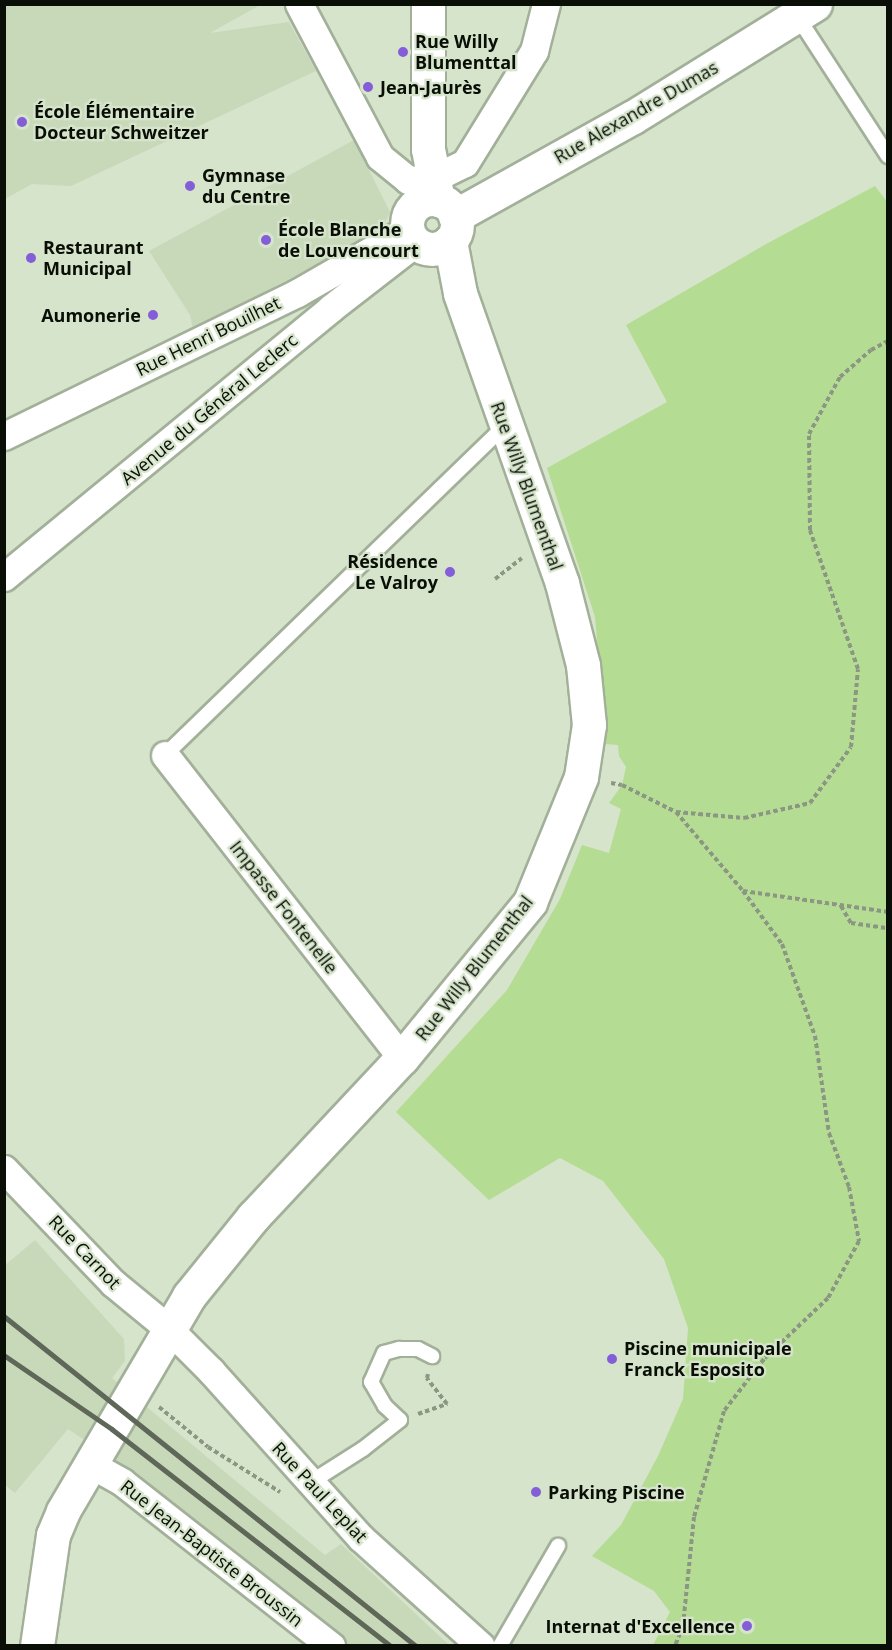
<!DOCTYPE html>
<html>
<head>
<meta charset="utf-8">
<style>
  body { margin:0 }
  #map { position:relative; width:892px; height:1650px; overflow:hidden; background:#d6e4cb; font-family:"Open Sans",sans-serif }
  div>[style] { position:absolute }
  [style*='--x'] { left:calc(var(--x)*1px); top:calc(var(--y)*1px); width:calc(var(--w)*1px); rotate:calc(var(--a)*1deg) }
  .built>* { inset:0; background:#c8d9ba }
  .green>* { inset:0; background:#b4dc93 }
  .path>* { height:4px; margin-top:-2px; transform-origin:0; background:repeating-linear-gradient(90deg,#8b9683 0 4.5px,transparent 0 7.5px) }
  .roads { filter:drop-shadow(2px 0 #a3b099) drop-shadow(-2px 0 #a3b099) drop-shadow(0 2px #a3b099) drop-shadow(0 -2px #a3b099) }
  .lane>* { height:14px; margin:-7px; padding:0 7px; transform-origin:7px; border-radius:7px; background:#fff }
  .street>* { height:27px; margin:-13.5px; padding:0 13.5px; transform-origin:13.5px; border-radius:13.5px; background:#fff }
  .secondary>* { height:33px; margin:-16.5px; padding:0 16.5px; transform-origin:16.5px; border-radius:16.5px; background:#fff }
  .secondary>.ring { margin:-16.5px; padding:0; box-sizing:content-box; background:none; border:33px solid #fff; border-radius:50% }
  .rail>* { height:4.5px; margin:-2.25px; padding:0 2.25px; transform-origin:2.25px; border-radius:2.25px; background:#5f6858 }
  .dots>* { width:16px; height:16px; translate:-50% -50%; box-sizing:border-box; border:3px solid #d6e4cb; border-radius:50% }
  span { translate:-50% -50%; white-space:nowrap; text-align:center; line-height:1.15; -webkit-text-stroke:4.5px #d6e4cb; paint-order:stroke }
  .poi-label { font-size:18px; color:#090e06; font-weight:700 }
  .left { translate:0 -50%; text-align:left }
  .right { translate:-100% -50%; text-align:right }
  .street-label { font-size:18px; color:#090e06 }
  .frame { position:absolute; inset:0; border:6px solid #090e06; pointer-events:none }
</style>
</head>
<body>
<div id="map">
  <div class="built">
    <div style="clip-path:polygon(5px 4px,260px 5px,210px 33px,289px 22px,316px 71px,71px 186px,32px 184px,5px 199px)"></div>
    <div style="clip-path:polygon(354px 140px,390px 212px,381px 231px,193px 329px,190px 315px,149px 251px)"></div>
    <div style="clip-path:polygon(35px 1240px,124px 1339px,125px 1361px,112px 1378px,325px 1555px,341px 1544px,449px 1645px,349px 1645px,142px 1479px,68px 1429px,15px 1493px,5px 1485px,4px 1266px)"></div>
  </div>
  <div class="green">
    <div style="clip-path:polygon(875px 186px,888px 203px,887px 1645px,653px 1645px,670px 1612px,654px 1591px,592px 1556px,621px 1525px,658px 1456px,683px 1399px,688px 1328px,664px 1259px,603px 1181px,560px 1158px,489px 1200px,396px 1112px,507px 990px,560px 899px,582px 845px,609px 853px,621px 809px,609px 803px,622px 785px,626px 767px,619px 756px,618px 745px,606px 744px,595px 617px,547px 468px,667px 402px,626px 325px,768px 243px)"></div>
  </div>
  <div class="path">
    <div style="--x:495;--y:579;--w:34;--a:-38"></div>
    <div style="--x:611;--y:783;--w:11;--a:10"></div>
    <div style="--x:622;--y:785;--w:60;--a:26.6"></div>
    <div style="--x:676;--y:812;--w:104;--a:49.7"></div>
    <div style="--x:743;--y:891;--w:66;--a:53.7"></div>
    <div style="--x:782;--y:944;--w:98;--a:70.3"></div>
    <div style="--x:815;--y:1036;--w:98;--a:81.8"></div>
    <div style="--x:829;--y:1133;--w:58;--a:69.7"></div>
    <div style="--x:849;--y:1187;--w:55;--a:79.5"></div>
    <div style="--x:859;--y:1241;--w:65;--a:118.5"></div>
    <div style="--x:828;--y:1298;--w:88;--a:136.4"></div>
    <div style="--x:764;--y:1359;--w:66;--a:127.6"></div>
    <div style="--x:724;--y:1411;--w:110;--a:105.8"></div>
    <div style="--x:694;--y:1517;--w:110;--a:95.8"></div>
    <div style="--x:683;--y:1626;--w:22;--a:112"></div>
    <div style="--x:676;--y:812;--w:68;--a:5"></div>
    <div style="--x:744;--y:818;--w:68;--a:-12.8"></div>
    <div style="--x:810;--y:803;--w:69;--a:-53.8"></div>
    <div style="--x:851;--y:747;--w:78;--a:-84.9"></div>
    <div style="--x:858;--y:669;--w:147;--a:-109.1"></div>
    <div style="--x:810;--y:530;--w:96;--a:-90.6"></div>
    <div style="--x:809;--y:434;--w:65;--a:-61.5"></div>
    <div style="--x:840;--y:377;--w:41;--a:-41.1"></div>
    <div style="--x:871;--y:350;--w:19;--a:-28"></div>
    <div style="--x:743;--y:891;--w:147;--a:8.2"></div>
    <div style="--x:841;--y:906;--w:20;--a:60"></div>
    <div style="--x:851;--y:923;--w:37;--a:8"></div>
    <div style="--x:159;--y:1407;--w:63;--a:39.2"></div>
    <div style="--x:208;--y:1447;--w:85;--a:32"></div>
    <div style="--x:418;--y:1414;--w:31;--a:-19"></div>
    <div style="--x:447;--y:1404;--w:33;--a:-128"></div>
    <div style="--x:427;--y:1378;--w:4;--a:-76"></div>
  </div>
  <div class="roads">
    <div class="lane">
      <div style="--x:797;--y:16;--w:167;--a:57"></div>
      <div style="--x:165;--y:755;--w:473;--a:-44.1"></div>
      <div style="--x:311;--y:1482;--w:62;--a:-32.4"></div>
      <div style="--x:363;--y:1449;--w:47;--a:-38.1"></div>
      <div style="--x:400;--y:1420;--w:21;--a:-137"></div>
      <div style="--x:385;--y:1406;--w:28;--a:-120"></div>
      <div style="--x:371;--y:1382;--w:32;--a:-66"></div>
      <div style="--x:384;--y:1353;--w:16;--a:-15"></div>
      <div style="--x:399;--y:1349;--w:19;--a:0"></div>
      <div style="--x:418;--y:1349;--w:16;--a:27"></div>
      <div style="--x:500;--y:1646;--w:116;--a:-59.9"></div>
    </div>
    <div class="street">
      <div style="--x:299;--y:4;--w:173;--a:62.1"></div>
      <div style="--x:380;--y:157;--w:36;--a:39"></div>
      <div style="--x:408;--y:180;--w:13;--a:-4"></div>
      <div style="--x:434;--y:178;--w:34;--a:-26"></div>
      <div style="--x:465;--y:163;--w:132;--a:-58.4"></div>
      <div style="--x:534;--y:51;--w:49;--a:-75.7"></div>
      <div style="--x:4;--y:436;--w:326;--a:-26"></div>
      <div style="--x:297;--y:293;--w:116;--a:-29.9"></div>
      <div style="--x:4;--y:577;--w:423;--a:-39.4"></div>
      <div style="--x:331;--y:308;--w:106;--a:-37.7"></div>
      <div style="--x:165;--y:755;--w:385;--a:52"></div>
      <div style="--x:4;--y:1169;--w:158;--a:46.3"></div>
      <div style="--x:113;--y:1283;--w:72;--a:39.4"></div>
      <div style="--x:169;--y:1329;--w:59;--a:45"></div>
      <div style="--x:211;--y:1371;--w:224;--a:48.1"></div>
      <div style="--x:361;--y:1538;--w:161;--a:42"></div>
      <div style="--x:90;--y:1464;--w:37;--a:29"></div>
      <div style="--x:122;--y:1482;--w:266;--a:38.1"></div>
    </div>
    <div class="secondary">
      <div style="--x:428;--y:4;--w:145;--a:90"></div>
      <div style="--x:428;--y:149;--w:52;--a:78.9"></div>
      <div class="ring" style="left:407px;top:199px;width:17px;height:17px"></div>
      <div style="--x:455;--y:216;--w:204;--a:-29.1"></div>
      <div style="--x:633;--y:117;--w:214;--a:-31.8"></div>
      <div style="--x:37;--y:1646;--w:112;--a:-81.8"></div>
      <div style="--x:53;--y:1535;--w:26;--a:-67"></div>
      <div style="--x:63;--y:1511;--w:249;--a:-59.6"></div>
      <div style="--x:189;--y:1296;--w:102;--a:-51"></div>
      <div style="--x:253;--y:1217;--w:218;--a:-46.9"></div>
      <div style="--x:402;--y:1058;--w:202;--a:-50.6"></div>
      <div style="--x:530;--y:902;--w:135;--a:-67.8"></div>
      <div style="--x:581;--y:777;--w:53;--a:-81.3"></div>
      <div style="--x:589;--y:725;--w:60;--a:-95.7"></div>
      <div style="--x:583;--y:665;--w:85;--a:-104.4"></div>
      <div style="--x:562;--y:583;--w:307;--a:-109.4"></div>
      <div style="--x:460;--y:293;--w:53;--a:-100.9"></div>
    </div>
  </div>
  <div class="rail">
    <div style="--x:4;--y:1316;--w:528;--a:38.69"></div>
    <div style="--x:4;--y:1355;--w:131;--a:34.4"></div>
    <div style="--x:112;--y:1429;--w:353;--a:37.9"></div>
  </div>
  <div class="dots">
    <div style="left:403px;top:52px;background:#845ed8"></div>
    <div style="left:368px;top:87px;background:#845ed8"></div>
    <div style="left:22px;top:122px;background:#845ed8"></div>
    <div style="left:190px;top:186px;background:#845ed8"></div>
    <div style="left:266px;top:240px;background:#845ed8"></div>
    <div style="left:31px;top:258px;background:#845ed8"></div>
    <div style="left:153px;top:315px;background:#845ed8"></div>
    <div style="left:450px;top:572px;background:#845ed8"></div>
    <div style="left:612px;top:1359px;background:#845ed8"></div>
    <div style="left:536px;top:1492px;background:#845ed8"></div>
    <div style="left:747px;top:1626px;background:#845ed8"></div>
  </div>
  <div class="poi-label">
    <span class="left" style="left:415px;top:52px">Rue Willy<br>Blumenttal</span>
    <span class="left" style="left:380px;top:87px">Jean-Jaurès</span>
    <span class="left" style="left:34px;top:122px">École Élémentaire<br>Docteur Schweitzer</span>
    <span class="left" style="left:202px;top:186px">Gymnase<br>du Centre</span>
    <span class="left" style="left:278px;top:240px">École Blanche<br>de Louvencourt</span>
    <span class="left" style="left:43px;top:258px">Restaurant<br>Municipal</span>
    <span class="right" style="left:141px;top:315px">Aumonerie</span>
    <span class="right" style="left:438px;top:572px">Résidence<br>Le Valroy</span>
    <span class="left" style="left:624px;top:1359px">Piscine municipale<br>Franck Esposito</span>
    <span class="left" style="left:548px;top:1492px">Parking Piscine</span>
    <span class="right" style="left:735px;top:1626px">Internat d'Excellence</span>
  </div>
  <div class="street-label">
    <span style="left:636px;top:112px;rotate:-30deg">Rue Alexandre Dumas</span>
    <span style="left:208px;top:336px;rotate:-26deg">Rue Henri Bouilhet</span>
    <span style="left:209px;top:409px;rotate:-40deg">Avenue du Général Leclerc</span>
    <span style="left:527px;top:486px;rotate:70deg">Rue Willy Blumenthal</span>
    <span style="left:284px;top:907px;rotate:52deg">Impasse Fontenelle</span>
    <span style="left:474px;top:968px;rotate:-52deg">Rue Willy Blumenthal</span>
    <span style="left:85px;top:1252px;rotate:46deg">Rue Carnot</span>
    <span style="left:320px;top:1492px;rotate:47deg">Rue Paul Leplat</span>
    <span style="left:212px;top:1553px;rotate:38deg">Rue Jean-Baptiste Broussin</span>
  </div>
  <div class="frame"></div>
</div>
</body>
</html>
